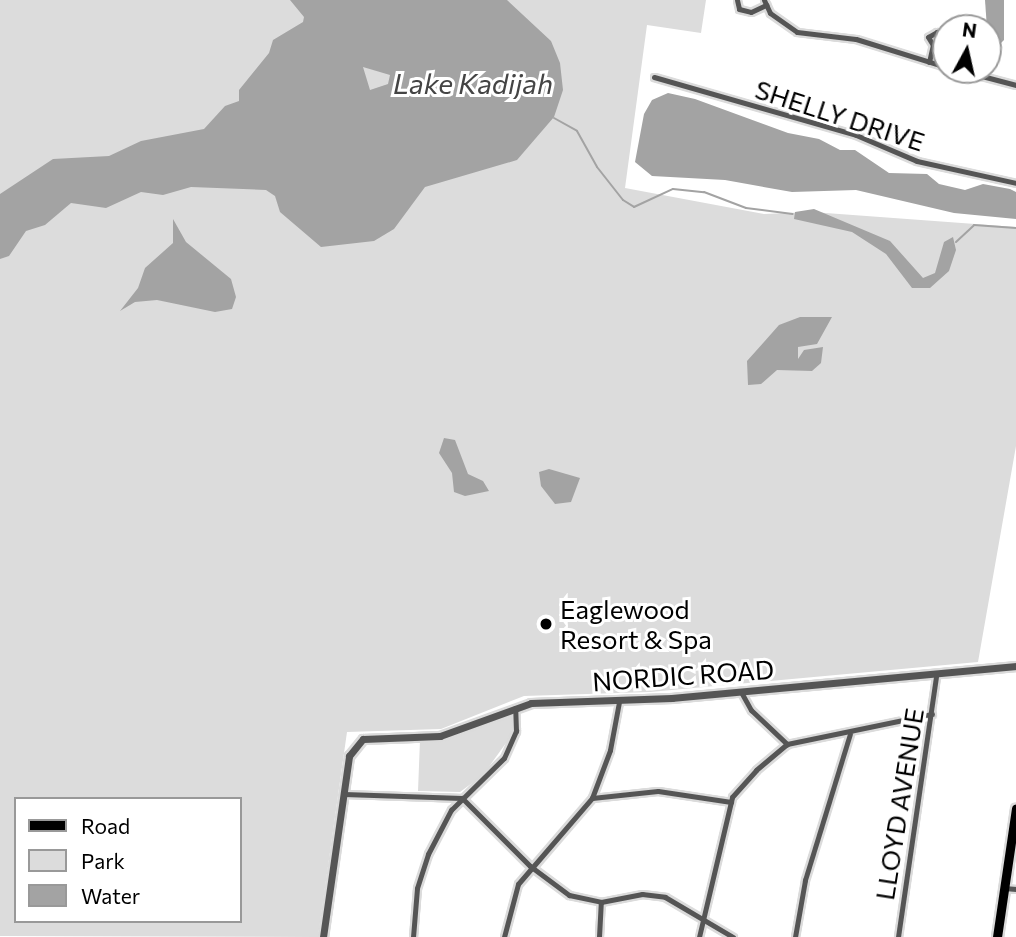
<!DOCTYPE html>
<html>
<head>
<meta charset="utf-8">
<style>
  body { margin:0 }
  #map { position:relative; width:1016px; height:937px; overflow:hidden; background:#fff; font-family:Commissioner,sans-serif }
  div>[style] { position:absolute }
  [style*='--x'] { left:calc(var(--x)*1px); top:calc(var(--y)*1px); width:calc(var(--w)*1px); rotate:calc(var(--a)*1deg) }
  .green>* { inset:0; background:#dcdcdc }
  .water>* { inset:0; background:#a3a3a3 }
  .stream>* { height:2px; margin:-1px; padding:0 1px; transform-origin:1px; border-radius:1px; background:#a3a3a3 }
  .roads { filter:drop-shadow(2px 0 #dbdbdb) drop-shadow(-2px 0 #dbdbdb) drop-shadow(0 2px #dbdbdb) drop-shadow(0 -2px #dbdbdb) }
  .minor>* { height:5px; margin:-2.5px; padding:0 2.5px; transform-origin:2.5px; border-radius:2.5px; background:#555 }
  .tertiary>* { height:7px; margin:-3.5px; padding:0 3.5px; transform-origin:3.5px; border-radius:3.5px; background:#555 }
  .primary>* { height:9px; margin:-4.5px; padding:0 4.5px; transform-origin:4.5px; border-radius:4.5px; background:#000 }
  .dots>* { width:19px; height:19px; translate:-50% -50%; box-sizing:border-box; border:4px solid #fff; border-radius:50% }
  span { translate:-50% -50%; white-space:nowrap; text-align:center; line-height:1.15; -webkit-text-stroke:6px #fff; paint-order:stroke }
  .street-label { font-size:26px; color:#000 }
  .poi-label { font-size:26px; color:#000 }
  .left { translate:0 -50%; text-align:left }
  .water-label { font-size:28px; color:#444; font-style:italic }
  .legend { position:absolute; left:14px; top:797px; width:228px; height:126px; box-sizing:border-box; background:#fff; border:2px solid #999; margin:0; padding:9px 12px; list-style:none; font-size:21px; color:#000 }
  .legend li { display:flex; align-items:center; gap:14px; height:35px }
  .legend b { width:35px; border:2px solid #999 }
  .north { position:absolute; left:932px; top:14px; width:70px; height:70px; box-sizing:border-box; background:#fff; border:2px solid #999; border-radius:50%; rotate:8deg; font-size:19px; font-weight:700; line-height:28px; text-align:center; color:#000 }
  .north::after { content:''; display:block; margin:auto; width:24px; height:32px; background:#000; clip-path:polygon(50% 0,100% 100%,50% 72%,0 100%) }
</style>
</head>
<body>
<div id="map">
  <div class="green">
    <div style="clip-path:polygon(evenodd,0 0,706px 0,701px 33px,647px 25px,625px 188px,764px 214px,812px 212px,1016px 227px,1016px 446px,978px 662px,650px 692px,524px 696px,441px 729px,347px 732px,318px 937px,0 936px,0 0,16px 799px,240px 799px,240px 921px,16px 921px,16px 799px)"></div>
    <div style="clip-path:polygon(505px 714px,514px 718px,511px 736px,483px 775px,460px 792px,418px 791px,420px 740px,449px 737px)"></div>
  </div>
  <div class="water">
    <div style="clip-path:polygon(evenodd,290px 0,507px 0,551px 41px,560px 63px,563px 90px,554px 117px,517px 160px,425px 187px,394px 229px,374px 241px,321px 247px,280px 212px,275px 196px,266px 190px,191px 187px,163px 195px,141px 192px,106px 208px,71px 203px,45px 225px,26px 231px,9px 256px,0 259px,0 194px,53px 159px,109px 156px,141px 141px,204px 129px,225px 106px,239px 101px,239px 90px,269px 53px,273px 40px,303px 22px,304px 17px,290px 0,363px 67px,390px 75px,388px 84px,370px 90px,363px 67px)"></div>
    <div style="clip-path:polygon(985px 0,1004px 0,1004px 40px,997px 47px,988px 43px)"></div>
    <div style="clip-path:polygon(668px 93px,695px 99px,788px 133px,819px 139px,840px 150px,855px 150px,889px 173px,927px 174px,939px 184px,965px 190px,983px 184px,1010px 189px,1016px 192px,1016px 219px,954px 213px,856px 190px,792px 192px,725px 180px,652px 176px,635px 162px,644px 114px,652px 100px)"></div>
    <div style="clip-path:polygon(814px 209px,890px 241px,923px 278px,935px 273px,944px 242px,953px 237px,956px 250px,949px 271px,930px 288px,912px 288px,886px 254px,852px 232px,794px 219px,795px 212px)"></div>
    <div style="clip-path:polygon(173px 219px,186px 242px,231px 279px,236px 297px,232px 309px,215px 312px,157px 300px,135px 302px,120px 311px,138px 288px,145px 268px,173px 243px)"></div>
    <div style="clip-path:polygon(800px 317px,832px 317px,817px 344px,798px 347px,798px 359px,804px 350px,823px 347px,821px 363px,812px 371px,777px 370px,761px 384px,748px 385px,747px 361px,779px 325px)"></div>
    <div style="clip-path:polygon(444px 438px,455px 440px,468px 474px,483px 481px,489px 491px,465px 496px,454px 492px,452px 473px,439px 453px)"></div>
    <div style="clip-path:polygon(549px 469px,580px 478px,571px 502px,555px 504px,541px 486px,539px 472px)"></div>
  </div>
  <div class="stream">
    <div style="--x:554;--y:118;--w:26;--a:29"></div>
    <div style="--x:577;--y:131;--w:41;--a:60.9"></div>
    <div style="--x:597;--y:167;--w:42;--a:51.8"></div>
    <div style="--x:623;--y:200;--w:13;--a:32"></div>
    <div style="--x:634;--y:207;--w:43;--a:-24.8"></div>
    <div style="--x:673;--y:189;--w:31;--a:6"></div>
    <div style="--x:704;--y:192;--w:45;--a:20.9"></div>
    <div style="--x:746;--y:208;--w:47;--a:7.3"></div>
    <div style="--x:956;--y:242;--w:25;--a:-43"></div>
    <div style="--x:974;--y:225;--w:42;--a:4.1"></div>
  </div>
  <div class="roads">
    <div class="minor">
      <div style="--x:737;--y:0;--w:9;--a:77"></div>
      <div style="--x:739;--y:9;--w:12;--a:14"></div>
      <div style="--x:751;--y:12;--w:17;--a:-25"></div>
      <div style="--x:764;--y:0;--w:14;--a:65"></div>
      <div style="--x:770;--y:13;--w:33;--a:35"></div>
      <div style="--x:797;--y:32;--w:59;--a:6.8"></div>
      <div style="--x:856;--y:39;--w:94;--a:17.3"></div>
      <div style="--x:929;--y:62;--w:17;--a:-77"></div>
      <div style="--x:933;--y:45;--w:9;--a:-27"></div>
      <div style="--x:941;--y:41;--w:10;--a:-114"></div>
      <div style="--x:937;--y:32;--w:10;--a:151"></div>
      <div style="--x:928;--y:37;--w:9;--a:58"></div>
      <div style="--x:959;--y:70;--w:59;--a:14.7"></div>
      <div style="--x:654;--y:77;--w:210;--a:16"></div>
      <div style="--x:856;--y:135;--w:66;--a:23.1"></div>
      <div style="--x:917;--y:161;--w:101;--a:12.5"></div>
      <div style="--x:741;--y:692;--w:21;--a:61"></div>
      <div style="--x:751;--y:710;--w:50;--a:43.4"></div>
      <div style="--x:344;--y:794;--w:118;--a:1.9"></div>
      <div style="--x:462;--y:798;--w:96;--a:45"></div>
      <div style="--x:530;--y:866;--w:49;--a:36.6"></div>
      <div style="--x:569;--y:895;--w:33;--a:12"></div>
      <div style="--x:601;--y:902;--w:42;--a:-11"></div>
      <div style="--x:642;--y:894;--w:23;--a:7"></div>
      <div style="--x:665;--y:897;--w:79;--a:30.5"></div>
      <div style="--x:592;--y:798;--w:66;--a:-6.1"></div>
      <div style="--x:658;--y:791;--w:74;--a:8.6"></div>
      <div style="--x:1004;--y:888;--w:12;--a:5"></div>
      <div style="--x:413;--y:937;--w:49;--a:-85.3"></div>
      <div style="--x:417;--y:888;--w:36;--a:-72"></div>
      <div style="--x:428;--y:854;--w:50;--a:-62.4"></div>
      <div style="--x:451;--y:810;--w:74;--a:-44.5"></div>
      <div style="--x:504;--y:758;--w:30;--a:-66"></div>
      <div style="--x:516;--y:731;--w:23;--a:-92"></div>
      <div style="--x:504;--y:937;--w:55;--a:-75.2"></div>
      <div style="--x:518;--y:884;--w:113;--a:-49.3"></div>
      <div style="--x:592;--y:798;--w:51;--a:-69.4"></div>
      <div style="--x:610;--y:750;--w:49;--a:-79.4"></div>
      <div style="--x:599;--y:937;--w:35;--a:-87"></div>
      <div style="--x:699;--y:937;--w:144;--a:-76.7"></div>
      <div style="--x:732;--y:797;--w:36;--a:-48"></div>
      <div style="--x:756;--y:770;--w:40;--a:-40"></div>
      <div style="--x:787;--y:744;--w:148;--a:-11.7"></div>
      <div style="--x:795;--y:937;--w:58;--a:-80"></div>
      <div style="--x:805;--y:880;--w:153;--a:-72.9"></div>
      <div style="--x:898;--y:937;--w:264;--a:-81.7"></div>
    </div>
    <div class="tertiary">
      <div style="--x:323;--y:937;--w:183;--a:-81.8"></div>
      <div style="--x:349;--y:756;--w:22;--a:-51"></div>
      <div style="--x:363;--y:739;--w:77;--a:-2.2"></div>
      <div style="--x:440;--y:736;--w:97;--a:-19.9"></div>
      <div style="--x:531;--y:703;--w:141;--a:-2"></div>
      <div style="--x:672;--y:698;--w:345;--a:-5.3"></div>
    </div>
    <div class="primary">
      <div style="--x:997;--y:937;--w:130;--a:-81.6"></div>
    </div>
  </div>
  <div class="dots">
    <div style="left:546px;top:624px;background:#000"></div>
  </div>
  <div class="street-label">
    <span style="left:840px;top:115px;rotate:18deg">SHELLY DRIVE</span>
    <span style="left:683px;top:675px;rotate:-4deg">NORDIC ROAD</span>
    <span style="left:899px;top:804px;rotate:-81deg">LLOYD AVENUE</span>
  </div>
  <div class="poi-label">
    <span class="left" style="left:560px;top:624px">Eaglewood<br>Resort &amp; Spa</span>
  </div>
  <div class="water-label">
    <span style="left:473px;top:83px">Lake Kadijah</span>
  </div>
  <ul class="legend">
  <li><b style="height:9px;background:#000"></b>Road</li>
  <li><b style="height:19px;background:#dcdcdc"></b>Park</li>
  <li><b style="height:19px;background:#a3a3a3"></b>Water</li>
  </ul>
  <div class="north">N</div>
</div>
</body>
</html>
